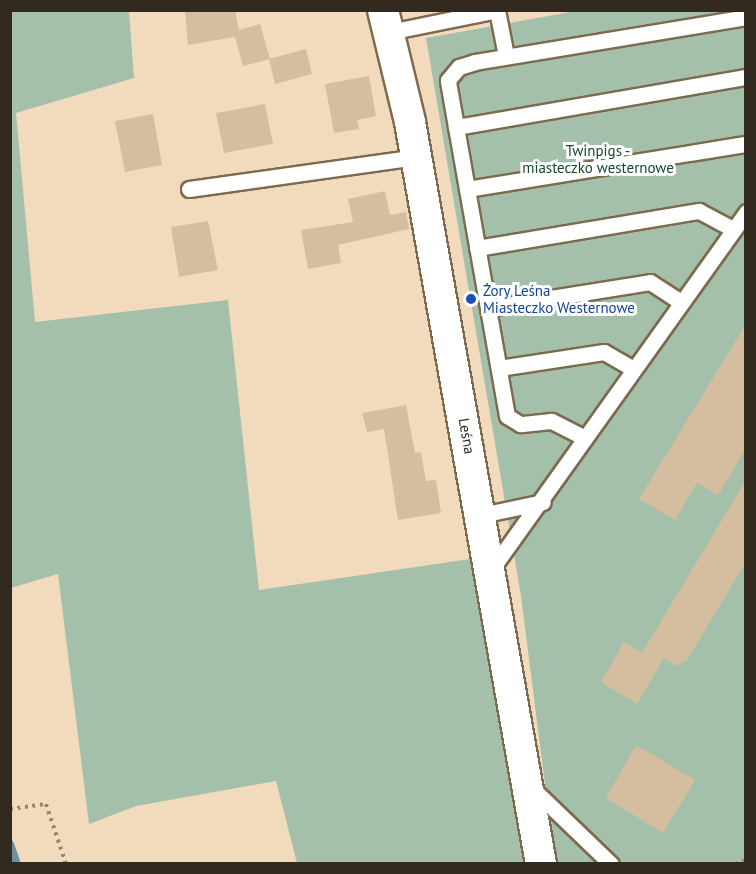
<!DOCTYPE html>
<html>
<head>
<meta charset="utf-8">
<style>
  body { margin:0 }
  #map { position:relative; width:756px; height:874px; overflow:hidden; background:#f2dbbd; font-family:"PT Sans",sans-serif }
  div>[style] { position:absolute }
  [style*='--x'] { left:calc(var(--x)*1px); top:calc(var(--y)*1px); width:calc(var(--w)*1px); rotate:calc(var(--a)*1deg) }
  .green>* { inset:0; background:#a4bfaa }
  .stream>* { height:8px; margin:-4px; padding:0 4px; transform-origin:4px; border-radius:4px; background:#6d8ea3 }
  .building>* { inset:0; background:#d5bea0 }
  .path>* { height:4px; margin-top:-2px; transform-origin:0; background:repeating-linear-gradient(90deg,#978771 0 3px,transparent 0 7.5px) }
  .roads { filter:drop-shadow(2px 0 #7d6a4f) drop-shadow(-2px 0 #7d6a4f) drop-shadow(0 2px #7d6a4f) drop-shadow(0 -2px #7d6a4f) }
  .lane>* { height:15px; margin:-7.5px; padding:0 7.5px; transform-origin:7.5px; border-radius:7.5px; background:#fff }
  .street>* { height:30px; margin:-15px; padding:0 15px; transform-origin:15px; border-radius:15px; background:#fff }
  .dots>* { width:16px; height:16px; translate:-50% -50%; box-sizing:border-box; border:3px solid #fff; border-radius:50% }
  span { translate:-50% -50%; white-space:nowrap; text-align:center; line-height:1.15; -webkit-text-stroke:6px #fff; paint-order:stroke }
  .park-label { font-size:15px; color:#154a29 }
  .transit-label { font-size:15px; color:#164399 }
  .left { translate:0 -50%; text-align:left }
  .street-label { font-size:15px; color:#322a1e }
  .frame { position:absolute; inset:0; border:12px solid #322a1e; pointer-events:none }
</style>
</head>
<body>
<div id="map">
  <div class="green">
    <div style="clip-path:polygon(11px 11px,129px 11px,134px 78px,16px 113px,35px 322px,228px 300px,259px 590px,477px 558px,525px 863px,297px 863px,276px 781px,136px 806px,89px 824px,58px 574px,11px 588px)"></div>
    <div style="clip-path:polygon(576px 11px,745px 11px,745px 863px,555px 863px,521px 596px,426px 38px)"></div>
  </div>
  <div class="stream">
    <div style="--x:10;--y:844;--w:21;--a:71"></div>
  </div>
  <div class="building">
    <div style="clip-path:polygon(185px 10px,235px 10px,239px 30px,260px 24px,270px 59px,243px 66px,235px 37px,188px 45px)"></div>
    <div style="clip-path:polygon(306px 49px,312px 74px,275px 84px,269px 59px)"></div>
    <div style="clip-path:polygon(369px 76px,376px 116px,357px 120px,359px 129px,334px 133px,325px 84px)"></div>
    <div style="clip-path:polygon(265px 104px,273px 144px,224px 153px,216px 113px)"></div>
    <div style="clip-path:polygon(153px 114px,162px 165px,125px 172px,115px 121px)"></div>
    <div style="clip-path:polygon(385px 191px,390px 215px,406px 212px,409px 229px,338px 245px,341px 263px,308px 269px,301px 230px,353px 222px,348px 199px)"></div>
    <div style="clip-path:polygon(208px 221px,218px 270px,179px 277px,171px 227px)"></div>
    <div style="clip-path:polygon(746px 324px,746px 448px,718px 495px,697px 483px,675px 520px,639px 499px)"></div>
    <div style="clip-path:polygon(406px 405px,415px 453px,421px 452px,426px 481px,436px 480px,441px 513px,398px 520px,384px 429px,367px 432px,362px 413px)"></div>
    <div style="clip-path:polygon(746px 480px,746px 562px,687px 660px,677px 666px,664px 658px,637px 704px,601px 682px,624px 642px,642px 653px)"></div>
    <div style="clip-path:polygon(636px 745px,695px 780px,663px 833px,606px 798px)"></div>
  </div>
  <div class="path">
    <div style="--x:10;--y:809;--w:36;--a:-8"></div>
    <div style="--x:46;--y:804;--w:63;--a:71.6"></div>
    <div style="--x:735;--y:864;--w:12;--a:-20"></div>
  </div>
  <div class="roads">
    <div class="lane">
      <div style="--x:389;--y:32;--w:110;--a:-11.5"></div>
      <div style="--x:497;--y:10;--w:47;--a:78.9"></div>
      <div style="--x:456;--y:127;--w:294;--a:-9.8"></div>
      <div style="--x:189;--y:189;--w:229;--a:-8"></div>
      <div style="--x:467;--y:189;--w:283;--a:-9.2"></div>
      <div style="--x:477;--y:248;--w:225;--a:-9.5"></div>
      <div style="--x:699;--y:211;--w:38;--a:28"></div>
      <div style="--x:488;--y:308;--w:164;--a:-9.1"></div>
      <div style="--x:650;--y:282;--w:37;--a:33"></div>
      <div style="--x:499;--y:368;--w:106;--a:-8.7"></div>
      <div style="--x:604;--y:352;--w:34;--a:30"></div>
      <div style="--x:585;--y:438;--w:38;--a:-153"></div>
      <div style="--x:551;--y:421;--w:31;--a:174"></div>
      <div style="--x:520;--y:424;--w:15;--a:-148"></div>
      <div style="--x:507;--y:416;--w:341;--a:-100"></div>
      <div style="--x:448;--y:80;--w:17;--a:-50"></div>
      <div style="--x:459;--y:67;--w:17;--a:-17"></div>
      <div style="--x:475;--y:62;--w:275;--a:-9.4"></div>
      <div style="--x:481;--y:515;--w:63;--a:-11.8"></div>
      <div style="--x:491;--y:570;--w:440;--a:-54.5"></div>
      <div style="--x:533;--y:789;--w:108;--a:43.9"></div>
    </div>
    <div class="street">
      <div style="--x:383;--y:10;--w:115;--a:76.4"></div>
      <div style="--x:410;--y:122;--w:753;--a:79.99"></div>
    </div>
  </div>
  <div class="dots">
    <div style="left:471px;top:299px;background:#1a4fb4"></div>
  </div>
  <div class="park-label">
    <span style="left:598px;top:159px">Twinpigs -<br>miasteczko westernowe</span>
  </div>
  <div class="transit-label">
    <span class="left" style="left:483px;top:299px">Żory Leśna<br>Miasteczko Westernowe</span>
  </div>
  <div class="street-label">
    <span style="left:467px;top:436px;rotate:80deg">Leśna</span>
  </div>
  <div class="frame"></div>
</div>
</body>
</html>
